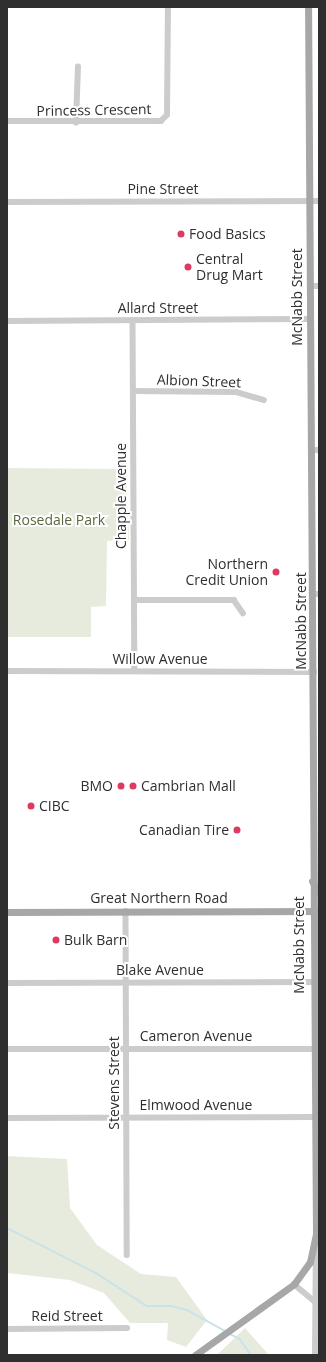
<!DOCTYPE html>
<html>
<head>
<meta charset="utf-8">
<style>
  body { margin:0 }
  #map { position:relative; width:326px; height:1362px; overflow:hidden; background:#fff; font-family:"Open Sans",sans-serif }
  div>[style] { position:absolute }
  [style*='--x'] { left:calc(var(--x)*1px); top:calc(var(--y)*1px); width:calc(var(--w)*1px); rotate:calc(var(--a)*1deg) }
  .green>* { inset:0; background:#e7ebdd }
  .stream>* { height:1.5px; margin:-0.75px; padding:0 0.75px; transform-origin:0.75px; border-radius:0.75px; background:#cae2ea }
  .minor>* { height:5.5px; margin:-2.75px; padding:0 2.75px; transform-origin:2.75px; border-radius:2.75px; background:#ccc }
  .major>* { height:7px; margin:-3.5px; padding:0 3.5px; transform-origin:3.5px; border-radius:3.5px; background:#a7a7a7 }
  .dots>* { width:11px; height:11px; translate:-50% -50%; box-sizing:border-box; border:2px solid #fff; border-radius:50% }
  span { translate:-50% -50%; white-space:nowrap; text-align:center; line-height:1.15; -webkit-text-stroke:4px #fff; paint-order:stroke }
  .street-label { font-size:14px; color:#2f2f2f }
  .poi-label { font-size:14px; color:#2f2f2f }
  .left { translate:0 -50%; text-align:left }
  .right { translate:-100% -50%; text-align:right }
  .park-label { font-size:14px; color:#58683e }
  .frame { position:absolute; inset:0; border:8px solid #2f2f2f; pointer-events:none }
</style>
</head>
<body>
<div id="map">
  <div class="green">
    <div style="clip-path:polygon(7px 468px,126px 469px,129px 540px,107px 541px,106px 606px,91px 607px,91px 637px,7px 637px)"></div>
    <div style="clip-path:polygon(7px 1156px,67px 1159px,70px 1208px,97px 1245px,141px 1274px,176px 1277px,207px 1320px,186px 1347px,167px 1340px,168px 1323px,130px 1323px,104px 1293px,70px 1280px,7px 1273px)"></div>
    <div style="clip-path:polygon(245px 1328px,269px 1355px,217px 1355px)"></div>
  </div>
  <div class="stream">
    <div style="--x:7;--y:1228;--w:100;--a:26.8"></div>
    <div style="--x:96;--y:1273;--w:61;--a:32.9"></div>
    <div style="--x:147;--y:1306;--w:25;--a:0"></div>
    <div style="--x:172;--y:1306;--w:16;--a:15"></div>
    <div style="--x:187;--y:1310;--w:43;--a:28.9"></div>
    <div style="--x:230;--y:1334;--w:11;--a:27"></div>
    <div style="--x:240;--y:1339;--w:19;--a:55"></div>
  </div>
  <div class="minor">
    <div style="--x:7;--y:121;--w:154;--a:0"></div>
    <div style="--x:161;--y:121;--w:8;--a:-45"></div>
    <div style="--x:167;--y:115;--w:108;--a:-89.5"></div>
    <div style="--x:76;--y:123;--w:56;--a:-88"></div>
    <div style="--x:7;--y:202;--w:312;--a:-0.2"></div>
    <div style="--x:310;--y:286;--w:9;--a:0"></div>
    <div style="--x:133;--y:320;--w:351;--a:89.7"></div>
    <div style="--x:7;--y:321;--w:303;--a:-0.4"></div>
    <div style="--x:133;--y:391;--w:103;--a:0.6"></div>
    <div style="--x:236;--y:392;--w:29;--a:16"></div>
    <div style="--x:312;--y:450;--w:7;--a:0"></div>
    <div style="--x:314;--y:594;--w:5;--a:0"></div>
    <div style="--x:134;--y:600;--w:100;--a:0"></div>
    <div style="--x:234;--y:600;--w:16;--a:55"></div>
    <div style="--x:7;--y:671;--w:307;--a:0.2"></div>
    <div style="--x:126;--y:911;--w:344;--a:89.8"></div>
    <div style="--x:7;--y:983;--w:305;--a:-0.2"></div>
    <div style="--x:7;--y:1049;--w:306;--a:0"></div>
    <div style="--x:7;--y:1118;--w:307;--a:-0.2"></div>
    <div style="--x:294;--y:1284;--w:30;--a:40"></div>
    <div style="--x:7;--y:1329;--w:120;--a:-0.5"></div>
    <div style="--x:315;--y:1355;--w:112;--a:-89.5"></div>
  </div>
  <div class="major">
    <div style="--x:312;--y:881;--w:14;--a:60"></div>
    <div style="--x:7;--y:912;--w:312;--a:-0.2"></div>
    <div style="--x:195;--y:1355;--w:122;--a:-35.6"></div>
    <div style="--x:294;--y:1284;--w:27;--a:-54"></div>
    <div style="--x:310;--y:1262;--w:29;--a:-78"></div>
    <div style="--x:316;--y:1234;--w:1227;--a:-90.37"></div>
  </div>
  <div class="dots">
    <div style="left:181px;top:234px;background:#dc3a5e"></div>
    <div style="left:188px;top:267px;background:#dc3a5e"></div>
    <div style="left:276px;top:572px;background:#dc3a5e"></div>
    <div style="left:121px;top:786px;background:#dc3a5e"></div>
    <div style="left:133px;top:786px;background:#dc3a5e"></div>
    <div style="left:31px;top:806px;background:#dc3a5e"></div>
    <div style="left:237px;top:830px;background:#dc3a5e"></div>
    <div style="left:56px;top:940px;background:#dc3a5e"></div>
  </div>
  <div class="street-label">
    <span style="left:94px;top:110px;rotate:-1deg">Princess Crescent</span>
    <span style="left:163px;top:189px">Pine Street</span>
    <span style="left:297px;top:297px;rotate:-90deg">McNabb Street</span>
    <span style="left:158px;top:308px">Allard Street</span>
    <span style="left:199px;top:381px;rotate:2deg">Albion Street</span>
    <span style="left:121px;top:496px;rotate:-90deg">Chapple Avenue</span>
    <span style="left:301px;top:621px;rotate:-90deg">McNabb Street</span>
    <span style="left:160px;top:659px">Willow Avenue</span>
    <span style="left:159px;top:898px">Great Northern Road</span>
    <span style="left:299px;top:945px;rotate:-90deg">McNabb Street</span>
    <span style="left:160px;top:970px">Blake Avenue</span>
    <span style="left:196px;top:1036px">Cameron Avenue</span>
    <span style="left:114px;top:1083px;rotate:-90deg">Stevens Street</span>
    <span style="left:196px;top:1105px">Elmwood Avenue</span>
    <span style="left:67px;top:1316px">Reid Street</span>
  </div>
  <div class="poi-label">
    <span class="left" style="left:189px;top:234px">Food Basics</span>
    <span class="left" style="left:196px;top:267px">Central<br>Drug Mart</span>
    <span class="right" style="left:268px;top:572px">Northern<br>Credit Union</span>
    <span class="right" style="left:113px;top:786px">BMO</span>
    <span class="left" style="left:141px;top:786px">Cambrian Mall</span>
    <span class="left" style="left:39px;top:806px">CIBC</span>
    <span class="right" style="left:229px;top:830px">Canadian Tire</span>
    <span class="left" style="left:64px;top:940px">Bulk Barn</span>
  </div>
  <div class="park-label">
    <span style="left:59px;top:520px">Rosedale Park</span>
  </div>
  <div class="frame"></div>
</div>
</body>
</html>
